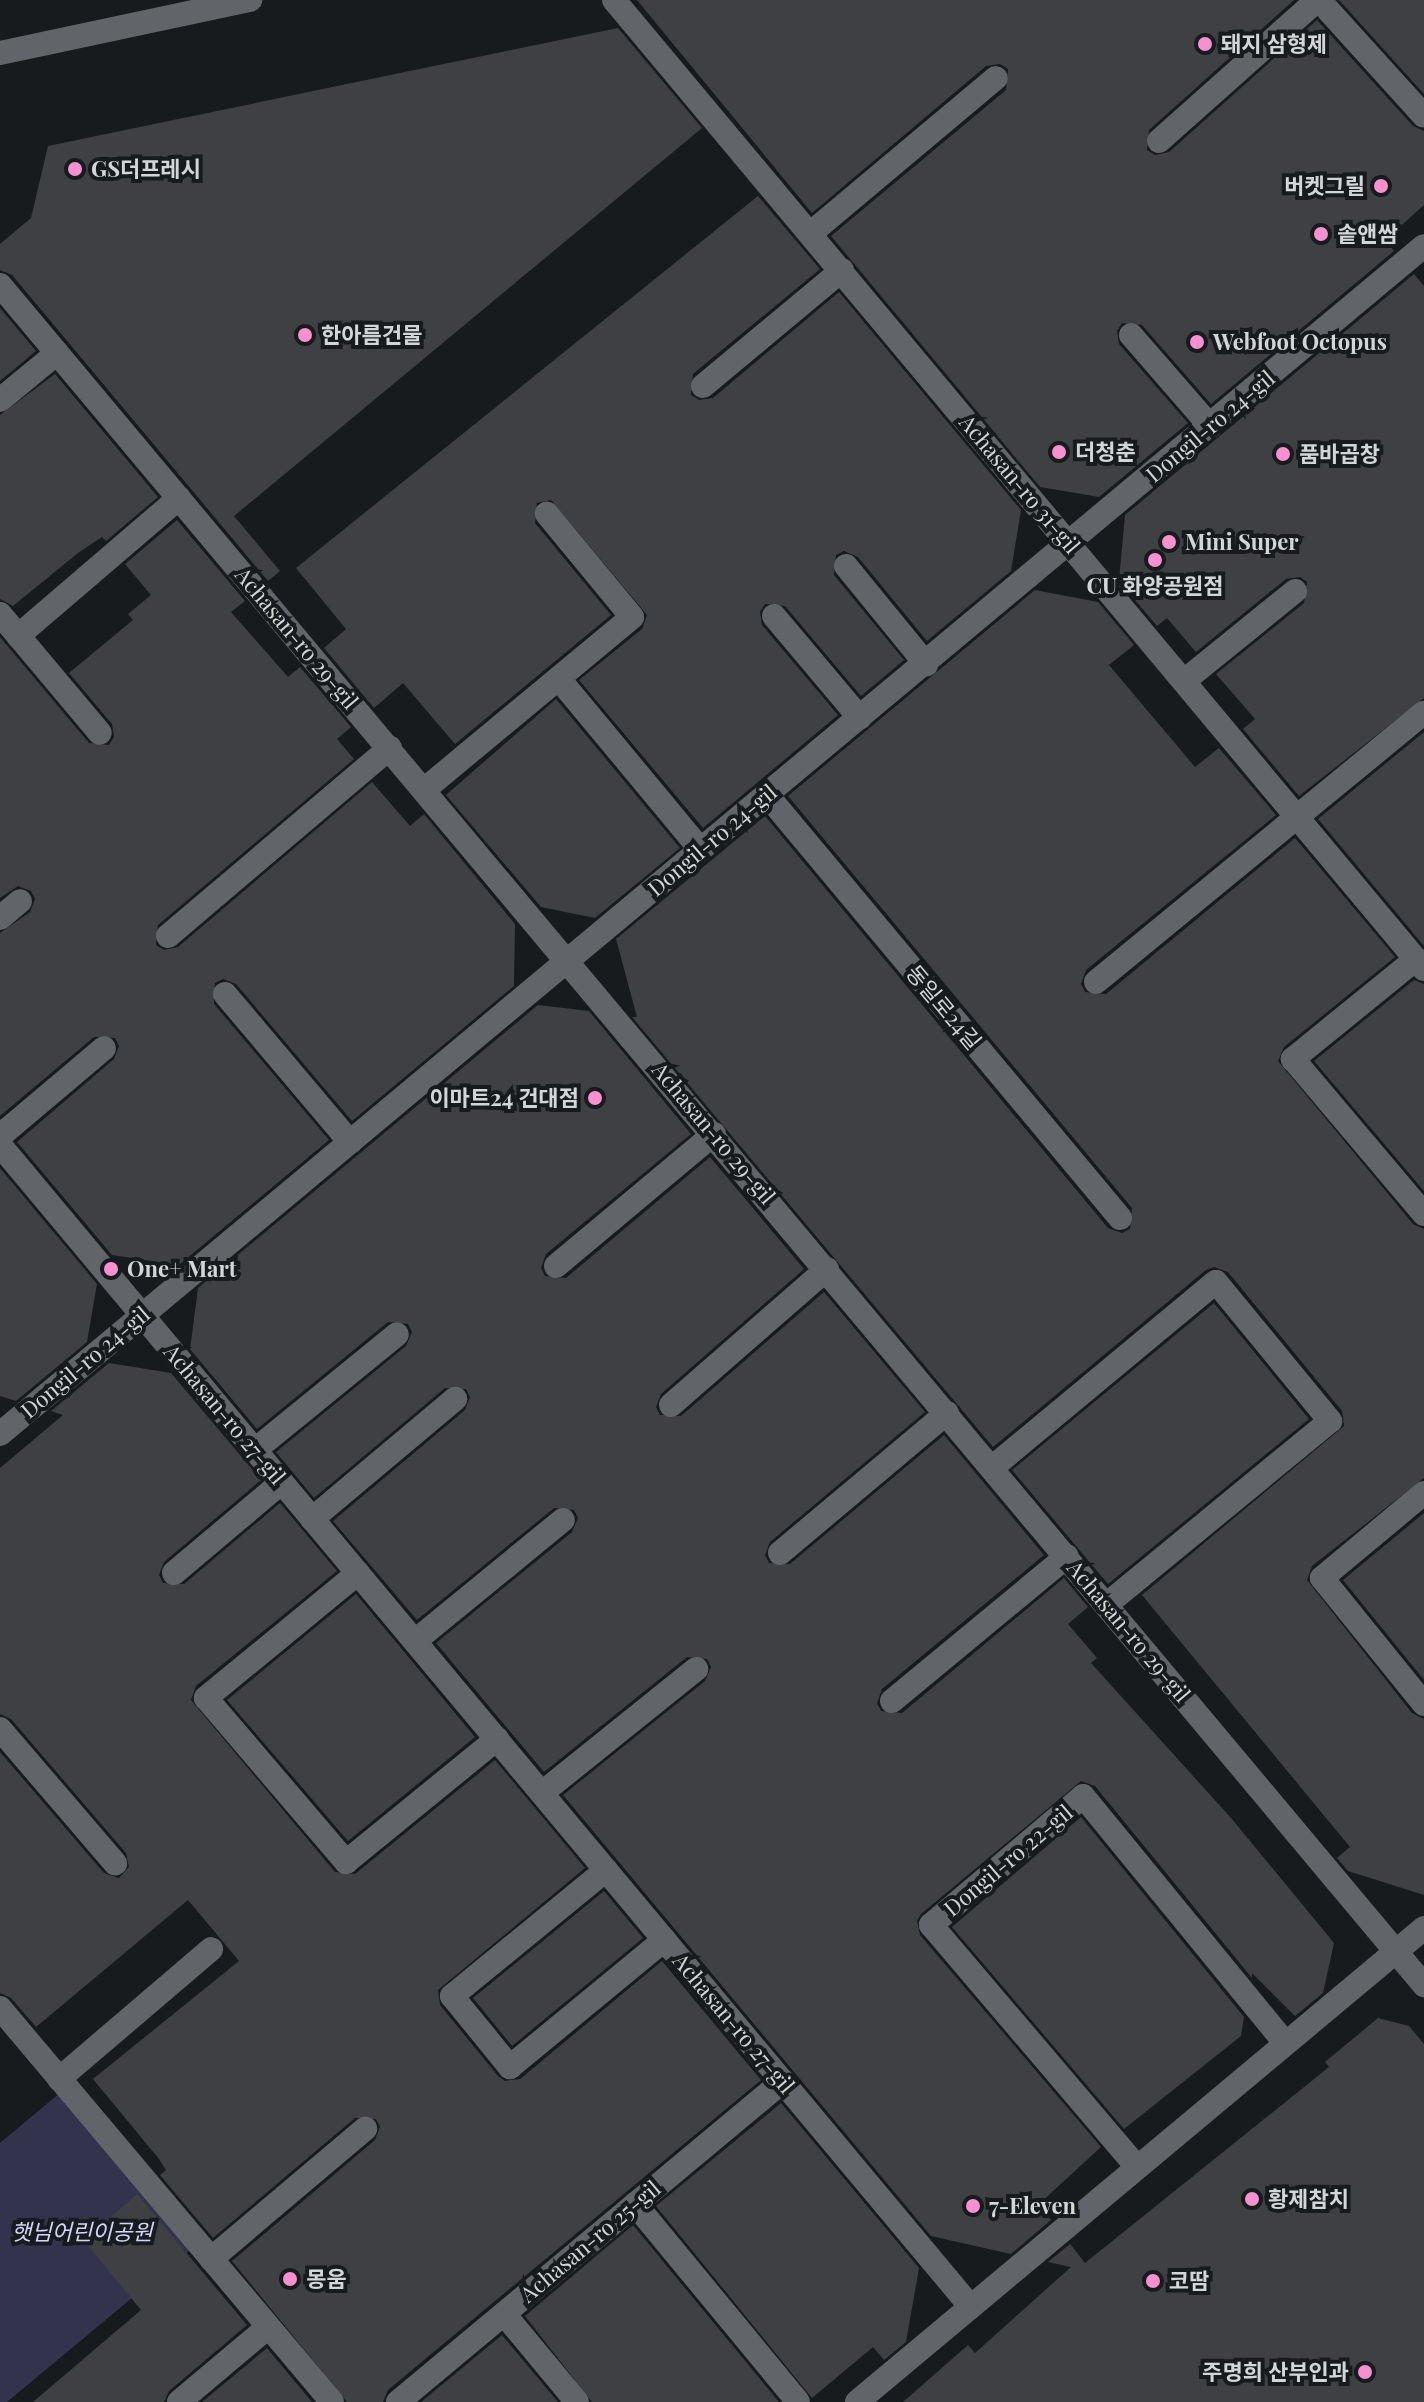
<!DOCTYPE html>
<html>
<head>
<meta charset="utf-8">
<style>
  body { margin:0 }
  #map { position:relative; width:1424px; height:2402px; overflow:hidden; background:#181b1e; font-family:"Playfair Display","Noto Sans KR",serif }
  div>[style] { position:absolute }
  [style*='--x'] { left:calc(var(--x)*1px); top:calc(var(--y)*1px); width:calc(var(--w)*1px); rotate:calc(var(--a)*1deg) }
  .green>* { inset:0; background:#34334e }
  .building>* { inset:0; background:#3e4044 }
  .lane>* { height:24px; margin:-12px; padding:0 12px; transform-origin:12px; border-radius:12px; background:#616569 }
  .street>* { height:24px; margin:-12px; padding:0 12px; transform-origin:12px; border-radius:12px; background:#616569 }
  .dots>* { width:22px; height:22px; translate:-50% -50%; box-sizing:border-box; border:4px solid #181b1e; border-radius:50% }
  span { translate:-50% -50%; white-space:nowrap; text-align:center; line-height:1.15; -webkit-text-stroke:8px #181b1e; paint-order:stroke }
  .poi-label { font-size:22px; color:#d3d5d7; font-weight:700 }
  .left { translate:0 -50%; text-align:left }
  .right { translate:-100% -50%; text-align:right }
  .street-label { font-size:22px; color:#d3d5d7 }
  .park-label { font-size:22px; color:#d4d4fe; font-style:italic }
</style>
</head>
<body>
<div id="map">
  <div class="green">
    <div style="clip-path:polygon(67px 2087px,198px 2243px,7px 2402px,0 2402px,0 2143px)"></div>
  </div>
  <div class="building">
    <div style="clip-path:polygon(637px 0,1294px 0,1149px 130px,1147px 150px,1155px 155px,1169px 152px,1317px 20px,1413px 126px,1424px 131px,1424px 205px,1385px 240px,1394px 251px,1211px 404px,1142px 325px,1122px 323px,1117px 331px,1119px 344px,1188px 423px,1099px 497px,1040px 487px,831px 236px,1006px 90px,1008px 69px,1000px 64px,986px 66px,812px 213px)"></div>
    <div style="clip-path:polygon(1339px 0,1424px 0,1424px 94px)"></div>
    <div style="clip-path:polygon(618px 28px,702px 128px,234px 516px,280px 571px,268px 581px,12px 275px,0 270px,0 244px,31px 218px,48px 146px)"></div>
    <div style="clip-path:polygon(758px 196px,820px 269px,693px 374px,691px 395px,699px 400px,713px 398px,839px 292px,1021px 510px,1011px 571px,927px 641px,858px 557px,844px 551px,836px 555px,834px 575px,904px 660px,861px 696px,785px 606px,765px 604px,760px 612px,762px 625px,838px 715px,703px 828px,579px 680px,642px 629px,647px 615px,551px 500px,537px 503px,535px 523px,611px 615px,455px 744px,403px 683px,374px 708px,324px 648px,346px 629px,296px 568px)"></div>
    <div style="clip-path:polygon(1414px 274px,1424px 286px,1424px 698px,1299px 796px,1243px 729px,1255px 719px,1216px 674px,1304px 603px,1307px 582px,1300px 577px,1286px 579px,1196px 652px,1167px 618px,1157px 626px,1119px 581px,1125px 515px)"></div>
    <div style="clip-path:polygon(0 308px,36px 351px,0 381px)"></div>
    <div style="clip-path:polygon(55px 374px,158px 497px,106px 541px,102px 537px,78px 553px,13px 606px,0 599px,0 415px)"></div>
    <div style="clip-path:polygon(177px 520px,245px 601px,231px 612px,288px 677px,300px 667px,351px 727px,337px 739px,354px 759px,158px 925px,156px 945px,164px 950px,178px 947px,372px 782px,410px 826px,424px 814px,515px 924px,514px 986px,352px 1121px,236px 984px,223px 979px,215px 983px,214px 1004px,329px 1140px,179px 1265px,112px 1255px,17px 1142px,114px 1059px,119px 1046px,115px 1038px,94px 1037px,0 1116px,0 933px,30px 912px,35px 899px,31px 891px,18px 886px,0 898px,0 637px,89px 743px,109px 745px,114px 737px,112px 724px,69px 673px,133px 620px,128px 614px,151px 595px,125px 564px)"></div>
    <div style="clip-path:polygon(1035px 590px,1098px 602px,1134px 645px,1109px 665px,1195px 767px,1219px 748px,1276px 815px,1086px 970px,1081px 984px,1085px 992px,1106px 994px,1295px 838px,1395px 957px,1284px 1047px,1278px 1061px,1413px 1224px,1424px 1229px,1424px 1478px,1312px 1566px,1307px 1580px,1412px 1713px,1424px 1719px,1424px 1895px,1348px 1871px,1337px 1858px,1350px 1847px,1142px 1595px,1344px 1426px,1342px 1411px,1228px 1272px,1214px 1267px,1206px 1270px,993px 1447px,632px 1017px,637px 1017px,616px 939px,765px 816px,1108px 1228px,1122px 1233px,1130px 1229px,1132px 1208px,788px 796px)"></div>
    <div style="clip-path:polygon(556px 699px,680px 848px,595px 918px,541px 907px,446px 795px)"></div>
    <div style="clip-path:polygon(1424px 732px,1424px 946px,1318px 819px)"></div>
    <div style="clip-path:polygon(1414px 980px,1424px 984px,1424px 1191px,1314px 1061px)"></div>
    <div style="clip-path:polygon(538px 1005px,589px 1011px,691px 1134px,546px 1254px,541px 1268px,545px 1276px,566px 1278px,710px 1157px,804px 1269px,661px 1394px,656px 1407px,660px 1415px,681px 1416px,824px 1292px,925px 1412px,770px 1542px,765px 1555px,769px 1563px,790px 1564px,944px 1435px,1044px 1555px,882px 1689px,877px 1703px,881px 1711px,902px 1713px,1064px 1578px,1088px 1607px,1068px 1624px,1097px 1658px,1091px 1663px,1231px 1818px,1334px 1943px,1323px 1993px,1295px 2016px,1252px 1973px,1252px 1978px,1095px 1786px,1081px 1781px,921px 1914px,917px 1921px,920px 1935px,1101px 2147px,1038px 2205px,1051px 2220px,1011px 2254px,931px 2236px,563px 1795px,705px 1681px,711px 1667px,707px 1659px,687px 1657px,544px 1772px,436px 1643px,572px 1532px,578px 1518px,574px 1510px,554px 1508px,417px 1620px,333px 1521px,465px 1410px,470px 1397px,466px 1389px,445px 1388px,314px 1498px,276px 1452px,406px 1346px,412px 1332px,408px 1324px,388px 1322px,257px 1429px,190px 1349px,198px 1288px)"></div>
    <div style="clip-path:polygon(0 1168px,97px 1284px,87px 1342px,16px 1401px,0 1396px)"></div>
    <div style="clip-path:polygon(1214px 1303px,1309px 1419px,1108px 1584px,1012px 1470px)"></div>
    <div style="clip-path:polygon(109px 1363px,171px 1373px,261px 1480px,164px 1562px,159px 1575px,163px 1583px,184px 1584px,280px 1503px,337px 1571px,196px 1686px,191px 1700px,335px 1872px,355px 1874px,495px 1760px,585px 1868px,438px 1990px,440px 2005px,498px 2076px,505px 2081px,520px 2079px,662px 1961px,761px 2080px,388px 2390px,383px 2402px,347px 2402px,232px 2261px,375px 2140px,380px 2127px,376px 2119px,355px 2118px,213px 2238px,160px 2175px,166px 2170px,159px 2159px,93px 2079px,239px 1961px,188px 1900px,36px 2027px,11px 1998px,0 1993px,0 1752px,104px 1873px,119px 1878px,129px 1867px,126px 1853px,11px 1719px,0 1714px,0 1468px,63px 1415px,51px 1411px)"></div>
    <div style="clip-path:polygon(1424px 1513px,1424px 1680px,1343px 1580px)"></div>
    <div style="clip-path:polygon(356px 1594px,475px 1737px,348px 1841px,227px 1700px)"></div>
    <div style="clip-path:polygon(1081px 1817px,1244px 2017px,1241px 2036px,1124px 2129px,952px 1927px)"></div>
    <div style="clip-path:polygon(604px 1891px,643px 1938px,512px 2046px,473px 1998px)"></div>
    <div style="clip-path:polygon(1378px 2018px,1409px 2026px,1424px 2044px,1424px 2402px,903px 2402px,968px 2345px,975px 2353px,1071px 2267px,1048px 2262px,1070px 2244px,1085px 2263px,1329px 2067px,1325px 2062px)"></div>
    <div style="clip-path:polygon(781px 2103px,919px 2268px,906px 2342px,884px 2360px,873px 2347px,812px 2398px,656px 2206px)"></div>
    <div style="clip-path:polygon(137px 2194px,247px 2325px,169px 2391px,164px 2402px,33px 2402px,141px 2310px,84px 2241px)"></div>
    <div style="clip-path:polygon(633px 2225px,779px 2402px,592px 2402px,525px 2316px)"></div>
    <div style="clip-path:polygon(502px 2335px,558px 2402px,421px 2402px)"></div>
    <div style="clip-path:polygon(267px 2348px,312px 2402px,202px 2402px)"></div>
  </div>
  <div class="lane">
    <div style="--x:1159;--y:141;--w:212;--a:-41.7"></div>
    <div style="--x:811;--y:233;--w:241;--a:-40"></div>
    <div style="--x:1131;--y:335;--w:121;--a:49"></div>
    <div style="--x:703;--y:386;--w:181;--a:-39.8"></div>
    <div style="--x:0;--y:400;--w:74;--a:-39.5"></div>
    <div style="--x:846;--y:566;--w:127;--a:50.8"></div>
    <div style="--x:0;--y:614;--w:155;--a:50"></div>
    <div style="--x:774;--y:616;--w:133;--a:49.9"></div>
    <div style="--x:18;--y:636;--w:212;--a:-40.6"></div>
    <div style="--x:559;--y:679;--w:222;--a:50.3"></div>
    <div style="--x:1184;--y:681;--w:143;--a:-39"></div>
    <div style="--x:425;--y:789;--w:269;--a:-39.7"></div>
    <div style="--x:632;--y:617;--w:134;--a:-129.5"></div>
    <div style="--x:767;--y:795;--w:551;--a:50.15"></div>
    <div style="--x:0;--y:918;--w:26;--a:-40"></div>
    <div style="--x:168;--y:936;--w:291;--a:-40.3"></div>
    <div style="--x:1416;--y:959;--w:159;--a:140.9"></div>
    <div style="--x:1293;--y:1059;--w:203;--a:49.8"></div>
    <div style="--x:1096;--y:982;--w:424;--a:-39.4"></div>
    <div style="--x:225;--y:994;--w:194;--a:49.8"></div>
    <div style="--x:0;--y:1136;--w:136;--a:-40.2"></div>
    <div style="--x:556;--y:1266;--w:206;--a:-39.9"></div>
    <div style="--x:671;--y:1405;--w:207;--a:-41.1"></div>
    <div style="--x:255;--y:1450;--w:183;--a:-39.2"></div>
    <div style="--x:994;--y:1466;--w:288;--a:-39.7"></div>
    <div style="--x:1216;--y:1282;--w:180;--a:50.6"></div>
    <div style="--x:1330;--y:1421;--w:288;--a:140.6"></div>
    <div style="--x:1424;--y:1493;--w:133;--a:140.2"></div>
    <div style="--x:1322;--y:1578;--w:162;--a:51"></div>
    <div style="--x:312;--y:1519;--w:187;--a:-40"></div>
    <div style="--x:780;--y:1553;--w:218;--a:-40"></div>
    <div style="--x:174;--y:1573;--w:141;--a:-40.1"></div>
    <div style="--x:358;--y:1573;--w:197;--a:140.6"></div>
    <div style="--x:206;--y:1698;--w:216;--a:49.5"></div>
    <div style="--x:346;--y:1862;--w:195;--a:-39.2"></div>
    <div style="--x:415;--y:1641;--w:191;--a:-39.3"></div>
    <div style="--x:892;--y:1701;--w:227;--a:-39.6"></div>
    <div style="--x:0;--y:1729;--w:177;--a:49.4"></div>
    <div style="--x:542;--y:1793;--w:198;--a:-38.8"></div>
    <div style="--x:606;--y:1870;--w:199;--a:140.7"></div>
    <div style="--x:452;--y:1996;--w:92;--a:50.8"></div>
    <div style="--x:510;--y:2067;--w:200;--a:-39.5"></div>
    <div style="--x:59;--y:2079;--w:200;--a:-40.5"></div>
    <div style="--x:1137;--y:2167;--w:318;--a:-130.4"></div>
    <div style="--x:931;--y:1925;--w:199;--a:-40.3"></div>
    <div style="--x:1083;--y:1796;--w:319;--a:50.7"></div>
    <div style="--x:635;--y:2204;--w:256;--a:50.5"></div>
    <div style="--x:211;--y:2259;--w:202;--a:-40.2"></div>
    <div style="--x:504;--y:2314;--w:114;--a:50.3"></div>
    <div style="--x:179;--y:2402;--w:116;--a:-40.1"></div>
    <div style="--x:398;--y:2402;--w:501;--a:-39.82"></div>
  </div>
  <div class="street">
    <div style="--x:614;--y:0;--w:1263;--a:50.11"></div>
    <div style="--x:1319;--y:0;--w:156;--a:47.8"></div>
    <div style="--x:0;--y:53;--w:256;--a:-12"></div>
    <div style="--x:0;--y:285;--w:2218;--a:50.05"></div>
    <div style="--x:0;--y:1145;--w:1514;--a:50.12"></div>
    <div style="--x:0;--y:1434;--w:1854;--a:-39.84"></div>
    <div style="--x:0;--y:2008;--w:515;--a:49.88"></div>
    <div style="--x:857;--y:2402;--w:739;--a:-39.89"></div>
  </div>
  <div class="dots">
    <div style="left:1205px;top:44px;background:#f690cf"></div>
    <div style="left:75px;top:169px;background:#f690cf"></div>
    <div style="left:1381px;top:186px;background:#f690cf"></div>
    <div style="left:1321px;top:234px;background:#f690cf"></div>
    <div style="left:305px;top:335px;background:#f690cf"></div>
    <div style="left:1197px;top:342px;background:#f690cf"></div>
    <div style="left:1059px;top:452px;background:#f690cf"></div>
    <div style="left:1283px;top:454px;background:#f690cf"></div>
    <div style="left:1169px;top:542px;background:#f690cf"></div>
    <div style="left:1155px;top:560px;background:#f690cf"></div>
    <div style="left:595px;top:1098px;background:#f690cf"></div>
    <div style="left:111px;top:1269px;background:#f690cf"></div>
    <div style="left:1252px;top:2199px;background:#f690cf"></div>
    <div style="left:973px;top:2206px;background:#f690cf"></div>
    <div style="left:290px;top:2279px;background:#f690cf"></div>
    <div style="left:1153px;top:2281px;background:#f690cf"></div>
    <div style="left:1365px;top:2372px;background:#f690cf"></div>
  </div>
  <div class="poi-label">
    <span class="left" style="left:1221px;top:44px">돼지 삼형제</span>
    <span class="left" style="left:91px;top:169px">GS더프레시</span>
    <span class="right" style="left:1365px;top:186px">버켓그릴</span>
    <span class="left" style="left:1337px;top:234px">솥앤쌈</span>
    <span class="left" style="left:321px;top:335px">한아름건물</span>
    <span class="left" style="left:1213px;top:342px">Webfoot Octopus</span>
    <span class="left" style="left:1075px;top:452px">더청춘</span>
    <span class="left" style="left:1299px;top:454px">품바곱창</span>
    <span class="left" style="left:1185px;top:542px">Mini Super</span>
    <span style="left:1155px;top:586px">CU 화양공원점</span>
    <span class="right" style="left:579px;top:1098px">이마트24 건대점</span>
    <span class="left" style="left:127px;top:1269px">One+ Mart</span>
    <span class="left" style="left:1268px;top:2199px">황제참치</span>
    <span class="left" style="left:989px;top:2206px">7-Eleven</span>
    <span class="left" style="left:306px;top:2279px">몽움</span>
    <span class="left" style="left:1169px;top:2281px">코땀</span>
    <span class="right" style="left:1349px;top:2372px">주명희 산부인과</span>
  </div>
  <div class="street-label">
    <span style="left:1210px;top:426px;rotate:-40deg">Dongil-ro 24-gil</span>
    <span style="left:1020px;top:484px;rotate:50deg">Achasan-ro 31-gil</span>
    <span style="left:297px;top:638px;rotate:50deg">Achasan-ro 29-gil</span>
    <span style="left:712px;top:840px;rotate:-40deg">Dongil-ro 24-gil</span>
    <span style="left:944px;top:1007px;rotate:50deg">동일로24길</span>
    <span style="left:714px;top:1133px;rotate:50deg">Achasan-ro 29-gil</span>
    <span style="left:85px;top:1362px;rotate:-40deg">Dongil-ro 24-gil</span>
    <span style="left:225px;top:1414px;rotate:50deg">Achasan-ro 27-gil</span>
    <span style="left:1129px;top:1631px;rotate:50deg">Achasan-ro 29-gil</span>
    <span style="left:1008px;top:1860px;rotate:-40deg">Dongil-ro 22-gil</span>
    <span style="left:734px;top:2023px;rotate:50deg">Achasan-ro 27-gil</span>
    <span style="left:590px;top:2241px;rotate:-40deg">Achasan-ro 25-gil</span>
  </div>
  <div class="park-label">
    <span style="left:82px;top:2232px">햇님어린이공원</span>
  </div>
</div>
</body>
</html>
